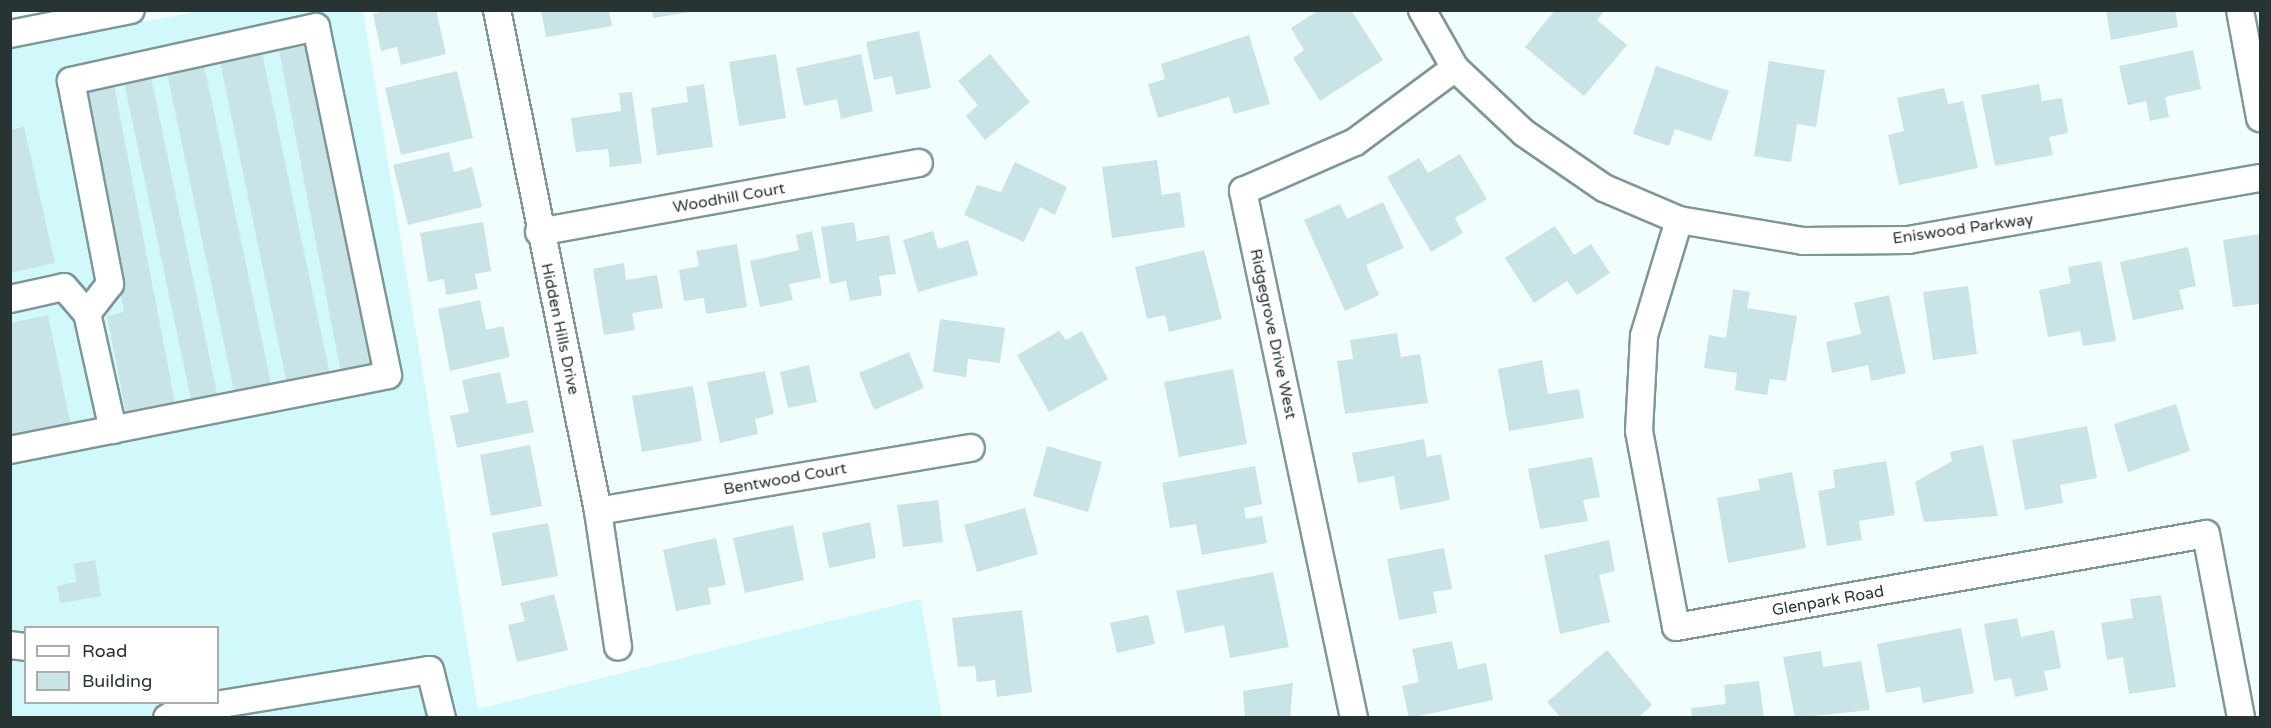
<!DOCTYPE html>
<html>
<head>
<meta charset="utf-8">
<style>
  body { margin:0 }
  #map { position:relative; width:2271px; height:728px; overflow:hidden; background:#f2fdfe; font-family:"Varela Round",sans-serif }
  div>[style] { position:absolute }
  [style*='--x'] { left:calc(var(--x)*1px); top:calc(var(--y)*1px); width:calc(var(--w)*1px); rotate:calc(var(--a)*1deg) }
  .built>* { inset:0; background:#d1f8fb }
  .building>* { inset:0; background:#c8e4e7 }
  .roads { filter:drop-shadow(2px 0 #7d9799) drop-shadow(-2px 0 #7d9799) drop-shadow(0 2px #7d9799) drop-shadow(0 -2px #7d9799) }
  .minor>* { height:26px; margin:-13px; padding:0 13px; transform-origin:13px; border-radius:13px; background:#fff }
  span { translate:-50% -50%; white-space:nowrap; text-align:center; line-height:1.15; -webkit-text-stroke:6px #fff; paint-order:stroke }
  .street-label { font-size:16px; color:#283334 }
  .frame { position:absolute; inset:0; border:12px solid #283334; pointer-events:none }
  .legend { position:absolute; left:24px; top:626px; width:195px; height:78px; box-sizing:border-box; background:#fff; border:2px solid #a9adae; margin:0; padding:8px 10px; list-style:none; font-size:18px; color:#283334 }
  .legend li { display:flex; align-items:center; gap:12px; height:30px }
  .legend b { width:30px; border:2px solid #a9adae }
</style>
</head>
<body>
<div id="map">
  <div class="built">
    <div style="clip-path:polygon(evenodd,205px 10px,363px 11px,478px 709px,920px 599px,942px 717px,11px 718px,11px 48px,205px 10px,26px 628px,218px 628px,218px 702px,26px 702px,26px 628px)"></div>
  </div>
  <div class="building">
    <div style="clip-path:polygon(387px 10px,436px 10px,446px 54px,401px 65px,397px 47px,381px 51px,373px 14px)"></div>
    <div style="clip-path:polygon(541px 10px,609px 10px,612px 26px,546px 37px)"></div>
    <div style="clip-path:polygon(652px 10px,691px 10px,691px 12px,653px 18px)"></div>
    <div style="clip-path:polygon(1319px 10px,1351px 10px,1383px 60px,1320px 101px,1293px 58px,1304px 50px,1291px 28px)"></div>
    <div style="clip-path:polygon(1555px 10px,1605px 10px,1597px 20px,1627px 45px,1584px 96px,1525px 47px)"></div>
    <div style="clip-path:polygon(2106px 10px,2175px 10px,2178px 27px,2111px 40px)"></div>
    <div style="clip-path:polygon(919px 31px,931px 88px,896px 95px,892px 76px,874px 80px,866px 42px)"></div>
    <div style="clip-path:polygon(1249px 35px,1270px 104px,1234px 114px,1229px 97px,1158px 118px,1148px 84px,1165px 79px,1161px 64px)"></div>
    <div style="clip-path:polygon(310px 45px,372px 368px,341px 373px,279px 50px)"></div>
    <div style="clip-path:polygon(2193px 50px,2201px 89px,2165px 97px,2169px 117px,2150px 121px,2146px 101px,2128px 105px,2119px 66px)"></div>
    <div style="clip-path:polygon(262px 53px,330px 375px,287px 384px,220px 62px)"></div>
    <div style="clip-path:polygon(776px 54px,786px 118px,739px 126px,729px 62px)"></div>
    <div style="clip-path:polygon(861px 54px,873px 111px,841px 119px,837px 99px,804px 106px,796px 68px)"></div>
    <div style="clip-path:polygon(990px 54px,1030px 102px,985px 140px,966px 116px,978px 105px,958px 81px)"></div>
    <div style="clip-path:polygon(1769px 61px,1825px 70px,1816px 127px,1797px 124px,1791px 162px,1754px 156px)"></div>
    <div style="clip-path:polygon(204px 65px,272px 388px,235px 396px,167px 73px)"></div>
    <div style="clip-path:polygon(1656px 66px,1729px 91px,1711px 141px,1675px 129px,1669px 146px,1633px 134px)"></div>
    <div style="clip-path:polygon(457px 71px,473px 138px,401px 155px,385px 88px)"></div>
    <div style="clip-path:polygon(151px 77px,218px 398px,192px 404px,124px 82px)"></div>
    <div style="clip-path:polygon(704px 84px,713px 147px,657px 155px,651px 108px,688px 102px,686px 87px)"></div>
    <div style="clip-path:polygon(2039px 84px,2042px 101px,2062px 98px,2068px 133px,2049px 137px,2053px 155px,1995px 166px,1981px 95px)"></div>
    <div style="clip-path:polygon(114px 85px,176px 408px,127px 418px,107px 316px,124px 312px,81px 91px)"></div>
    <div style="clip-path:polygon(1944px 88px,1948px 104px,1963px 101px,1978px 168px,1899px 185px,1888px 135px,1904px 131px,1897px 98px)"></div>
    <div style="clip-path:polygon(632px 92px,642px 163px,610px 167px,608px 149px,576px 152px,571px 118px,621px 111px,619px 93px)"></div>
    <div style="clip-path:polygon(24px 127px,55px 263px,10px 273px,10px 130px)"></div>
    <div style="clip-path:polygon(449px 152px,454px 172px,472px 167px,482px 207px,408px 225px,393px 165px)"></div>
    <div style="clip-path:polygon(1460px 154px,1487px 199px,1455px 218px,1463px 233px,1431px 252px,1387px 177px,1419px 158px,1428px 173px)"></div>
    <div style="clip-path:polygon(1157px 160px,1162px 195px,1180px 192px,1185px 227px,1112px 238px,1102px 167px)"></div>
    <div style="clip-path:polygon(1015px 162px,1067px 187px,1055px 215px,1040px 207px,1024px 242px,964px 215px,977px 185px,1001px 192px)"></div>
    <div style="clip-path:polygon(1383px 202px,1404px 248px,1366px 265px,1379px 295px,1345px 311px,1304px 220px,1340px 204px,1347px 219px)"></div>
    <div style="clip-path:polygon(483px 222px,491px 271px,475px 274px,478px 289px,446px 295px,444px 279px,428px 282px,420px 233px)"></div>
    <div style="clip-path:polygon(854px 222px,857px 241px,889px 235px,896px 274px,879px 276px,882px 295px,850px 301px,846px 281px,830px 284px,821px 227px)"></div>
    <div style="clip-path:polygon(1555px 226px,1574px 255px,1591px 244px,1610px 273px,1577px 295px,1567px 281px,1534px 303px,1505px 258px)"></div>
    <div style="clip-path:polygon(812px 231px,821px 278px,789px 284px,793px 300px,760px 307px,750px 261px,799px 250px,796px 235px)"></div>
    <div style="clip-path:polygon(933px 231px,938px 249px,968px 240px,978px 275px,918px 292px,903px 240px)"></div>
    <div style="clip-path:polygon(2260px 234px,2260px 304px,2233px 307px,2223px 240px)"></div>
    <div style="clip-path:polygon(737px 244px,747px 307px,706px 314px,704px 298px,684px 301px,679px 270px,699px 266px,696px 251px)"></div>
    <div style="clip-path:polygon(2188px 247px,2196px 286px,2179px 290px,2184px 309px,2133px 320px,2120px 262px)"></div>
    <div style="clip-path:polygon(1204px 250px,1222px 319px,1169px 332px,1165px 315px,1147px 319px,1135px 267px)"></div>
    <div style="clip-path:polygon(2101px 261px,2116px 341px,2083px 346px,2080px 331px,2048px 337px,2039px 290px,2071px 283px,2068px 267px)"></div>
    <div style="clip-path:polygon(624px 263px,626px 280px,657px 275px,663px 308px,632px 313px,635px 330px,604px 335px,593px 269px)"></div>
    <div style="clip-path:polygon(1968px 286px,1977px 354px,1933px 360px,1923px 292px)"></div>
    <div style="clip-path:polygon(1733px 289px,1750px 292px,1747px 308px,1797px 316px,1786px 381px,1770px 379px,1767px 395px,1735px 390px,1737px 373px,1704px 368px,1709px 335px,1726px 338px)"></div>
    <div style="clip-path:polygon(1889px 295px,1906px 373px,1871px 381px,1868px 365px,1832px 373px,1826px 342px,1861px 334px,1854px 303px)"></div>
    <div style="clip-path:polygon(480px 300px,486px 330px,503px 326px,510px 357px,450px 371px,438px 309px)"></div>
    <div style="clip-path:polygon(48px 315px,71px 426px,10px 438px,10px 323px)"></div>
    <div style="clip-path:polygon(940px 319px,1005px 328px,1000px 363px,968px 359px,966px 377px,933px 372px)"></div>
    <div style="clip-path:polygon(1059px 331px,1066px 340px,1082px 331px,1108px 379px,1049px 412px,1017px 355px)"></div>
    <div style="clip-path:polygon(1397px 333px,1401px 357px,1420px 354px,1428px 403px,1345px 414px,1337px 361px,1353px 359px,1350px 340px)"></div>
    <div style="clip-path:polygon(909px 352px,924px 388px,874px 410px,859px 373px)"></div>
    <div style="clip-path:polygon(1542px 360px,1548px 394px,1579px 389px,1584px 418px,1509px 431px,1498px 369px)"></div>
    <div style="clip-path:polygon(809px 365px,817px 402px,788px 408px,780px 372px)"></div>
    <div style="clip-path:polygon(1233px 369px,1247px 444px,1179px 457px,1164px 382px)"></div>
    <div style="clip-path:polygon(765px 371px,774px 414px,755px 419px,758px 434px,720px 443px,707px 382px)"></div>
    <div style="clip-path:polygon(500px 372px,507px 404px,527px 400px,534px 432px,457px 448px,450px 416px,469px 412px,462px 380px)"></div>
    <div style="clip-path:polygon(693px 386px,702px 441px,642px 452px,632px 396px)"></div>
    <div style="clip-path:polygon(2176px 404px,2190px 451px,2128px 472px,2114px 424px)"></div>
    <div style="clip-path:polygon(2087px 426px,2097px 478px,2060px 485px,2063px 503px,2025px 510px,2012px 440px)"></div>
    <div style="clip-path:polygon(1424px 439px,1427px 457px,1441px 454px,1450px 500px,1400px 510px,1394px 476px,1358px 483px,1352px 453px)"></div>
    <div style="clip-path:polygon(530px 445px,542px 506px,491px 516px,480px 455px)"></div>
    <div style="clip-path:polygon(1983px 445px,1998px 516px,1924px 522px,1915px 482px,1952px 461px,1950px 452px)"></div>
    <div style="clip-path:polygon(1047px 446px,1102px 462px,1088px 512px,1033px 496px)"></div>
    <div style="clip-path:polygon(1592px 457px,1600px 497px,1583px 500px,1588px 521px,1540px 529px,1528px 469px)"></div>
    <div style="clip-path:polygon(1886px 461px,1895px 515px,1859px 521px,1862px 540px,1827px 546px,1818px 491px,1835px 488px,1833px 470px)"></div>
    <div style="clip-path:polygon(1255px 466px,1262px 504px,1244px 508px,1246px 519px,1262px 516px,1267px 543px,1202px 555px,1196px 524px,1170px 528px,1162px 483px)"></div>
    <div style="clip-path:polygon(1792px 472px,1806px 548px,1728px 563px,1717px 498px,1760px 490px,1758px 479px)"></div>
    <div style="clip-path:polygon(938px 500px,943px 542px,903px 547px,897px 505px)"></div>
    <div style="clip-path:polygon(1025px 508px,1038px 554px,977px 572px,964px 525px)"></div>
    <div style="clip-path:polygon(870px 522px,876px 558px,829px 568px,822px 533px)"></div>
    <div style="clip-path:polygon(548px 523px,558px 576px,502px 586px,492px 533px)"></div>
    <div style="clip-path:polygon(793px 525px,804px 580px,745px 593px,733px 538px)"></div>
    <div style="clip-path:polygon(716px 538px,726px 585px,708px 588px,711px 604px,676px 611px,663px 550px)"></div>
    <div style="clip-path:polygon(1609px 540px,1615px 571px,1599px 575px,1610px 622px,1560px 634px,1544px 555px)"></div>
    <div style="clip-path:polygon(1444px 548px,1452px 589px,1433px 592px,1437px 613px,1399px 620px,1387px 559px)"></div>
    <div style="clip-path:polygon(95px 560px,101px 596px,60px 603px,57px 586px,77px 582px,73px 564px)"></div>
    <div style="clip-path:polygon(1273px 572px,1289px 647px,1230px 658px,1224px 625px,1185px 633px,1176px 591px)"></div>
    <div style="clip-path:polygon(554px 594px,568px 650px,517px 662px,508px 625px,525px 621px,520px 603px)"></div>
    <div style="clip-path:polygon(2161px 595px,2176px 687px,2129px 694px,2123px 657px,2107px 660px,2101px 623px,2133px 618px,2130px 599px)"></div>
    <div style="clip-path:polygon(1022px 610px,1032px 692px,997px 697px,995px 680px,977px 682px,975px 666px,958px 667px,952px 618px)"></div>
    <div style="clip-path:polygon(1148px 615px,1155px 644px,1117px 653px,1110px 623px)"></div>
    <div style="clip-path:polygon(2017px 618px,2021px 637px,2054px 630px,2061px 668px,2044px 671px,2048px 690px,2015px 697px,2011px 678px,1994px 681px,1984px 624px)"></div>
    <div style="clip-path:polygon(1961px 628px,1974px 693px,1923px 703px,1920px 687px,1886px 693px,1877px 644px)"></div>
    <div style="clip-path:polygon(1452px 641px,1458px 669px,1486px 663px,1493px 700px,1409px 718px,1402px 686px,1419px 682px,1412px 649px)"></div>
    <div style="clip-path:polygon(1607px 650px,1652px 705px,1638px 718px,1561px 718px,1547px 702px)"></div>
    <div style="clip-path:polygon(1821px 651px,1823px 667px,1861px 661px,1870px 710px,1795px 718px,1783px 657px)"></div>
    <div style="clip-path:polygon(1759px 681px,1764px 718px,1692px 718px,1691px 708px,1726px 704px,1724px 685px)"></div>
    <div style="clip-path:polygon(1293px 683px,1290px 718px,1245px 718px,1243px 691px)"></div>
  </div>
  <div class="roads">
    <div class="minor">
      <div style="--x:497;--y:10;--w:511;--a:78.6"></div>
      <div style="--x:598;--y:511;--w:137;--a:81.6"></div>
      <div style="--x:1422;--y:10;--w:67;--a:60.4"></div>
      <div style="--x:1455;--y:68;--w:95;--a:43.3"></div>
      <div style="--x:1524;--y:133;--w:97;--a:34.5"></div>
      <div style="--x:1604;--y:188;--w:82;--a:23.1"></div>
      <div style="--x:1679;--y:220;--w:126;--a:9.6"></div>
      <div style="--x:1803;--y:241;--w:105;--a:-0.5"></div>
      <div style="--x:1908;--y:240;--w:357;--a:-10"></div>
      <div style="--x:2240;--y:10;--w:110;--a:79.5"></div>
      <div style="--x:10;--y:34;--w:123;--a:-11.2"></div>
      <div style="--x:1679;--y:220;--w:121;--a:106.8"></div>
      <div style="--x:1644;--y:336;--w:95;--a:93"></div>
      <div style="--x:1639;--y:431;--w:199;--a:79.3"></div>
      <div style="--x:1676;--y:627;--w:538;--a:-9.95"></div>
      <div style="--x:2206;--y:534;--w:187;--a:79.2"></div>
      <div style="--x:539;--y:232;--w:386;--a:-10.3"></div>
      <div style="--x:10;--y:299;--w:55;--a:-12.5"></div>
      <div style="--x:64;--y:287;--w:35;--a:49"></div>
      <div style="--x:87;--y:313;--w:120;--a:77.5"></div>
      <div style="--x:10;--y:450;--w:385;--a:-11.2"></div>
      <div style="--x:388;--y:375;--w:355;--a:-101.7"></div>
      <div style="--x:316;--y:27;--w:251;--a:167.6"></div>
      <div style="--x:71;--y:81;--w:207;--a:79.1"></div>
      <div style="--x:110;--y:284;--w:37;--a:128"></div>
      <div style="--x:598;--y:511;--w:378;--a:-9.6"></div>
      <div style="--x:10;--y:645;--w:16;--a:7"></div>
      <div style="--x:167;--y:718;--w:14;--a:-30"></div>
      <div style="--x:179;--y:711;--w:254;--a:-9.3"></div>
      <div style="--x:430;--y:670;--w:49;--a:76"></div>
      <div style="--x:1354;--y:718;--w:539;--a:-101.89"></div>
      <div style="--x:1243;--y:191;--w:122;--a:-23.6"></div>
      <div style="--x:1355;--y:142;--w:124;--a:-36.5"></div>
    </div>
  </div>
  <div class="street-label">
    <span style="left:729px;top:198px;rotate:-10deg">Woodhill Court</span>
    <span style="left:1963px;top:229px;rotate:-8deg">Eniswood Parkway</span>
    <span style="left:560px;top:329px;rotate:78deg">Hidden Hills Drive</span>
    <span style="left:1273px;top:334px;rotate:78deg">Ridgegrove Drive West</span>
    <span style="left:785px;top:479px;rotate:-10deg">Bentwood Court</span>
    <span style="left:1828px;top:601px;rotate:-10deg">Glenpark Road</span>
  </div>
  <div class="frame"></div>
  <ul class="legend">
  <li><b style="height:8px;background:#fff"></b>Road</li>
  <li><b style="height:16px;background:#c8e4e7"></b>Building</li>
  </ul>
</div>
</body>
</html>
